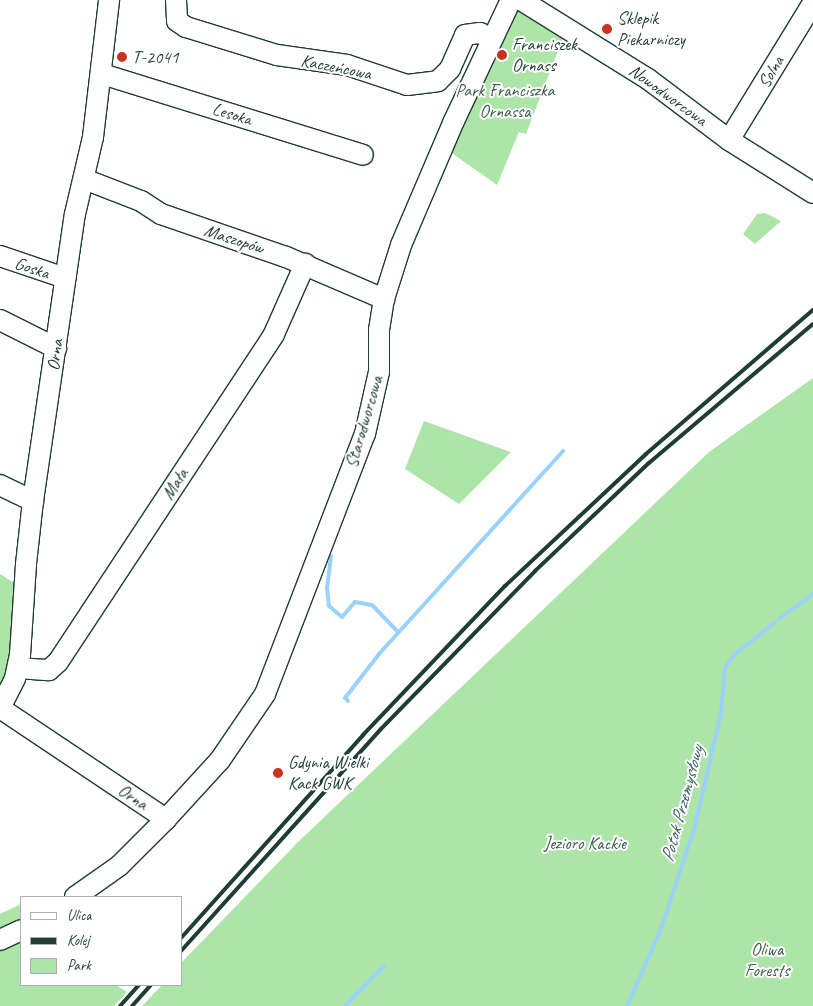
<!DOCTYPE html>
<html>
<head>
<meta charset="utf-8">
<style>
  body { margin:0 }
  #map { position:relative; width:813px; height:1006px; overflow:hidden; background:#fff; font-family:Caveat,sans-serif }
  div>[style] { position:absolute }
  [style*='--x'] { left:calc(var(--x)*1px); top:calc(var(--y)*1px); width:calc(var(--w)*1px); rotate:calc(var(--a)*1deg) }
  .green>* { inset:0; background:#ade4a7 }
  .stream>* { height:4px; margin:-2px; padding:0 2px; transform-origin:2px; border-radius:2px; background:#9bd2fa }
  .roads { filter:drop-shadow(1px 0 #1f3d34) drop-shadow(-1px 0 #1f3d34) drop-shadow(0 1px #1f3d34) drop-shadow(0 -1px #1f3d34) }
  .minor>* { height:20px; margin:-10px; padding:0 10px; transform-origin:10px; border-radius:10px; background:#fff }
  .rail>* { height:4px; margin:-2px; padding:0 2px; transform-origin:2px; border-radius:2px; background:#1f3d34 }
  .dots>* { width:14px; height:14px; translate:-50% -50%; box-sizing:border-box; border:2px solid #fff; border-radius:50% }
  span { translate:-50% -50%; white-space:nowrap; text-align:center; line-height:1.15; -webkit-text-stroke:4px #fff; paint-order:stroke }
  .poi-label { font-size:18px; color:#1f3d34 }
  .left { translate:0 -50%; text-align:left }
  .street-label { font-size:18px; color:#1f3d34 }
  .park-label { font-size:18px; color:#3b5e4b }
  .water-label { font-size:19px; color:#3e6266; font-style:italic }
  .legend { position:absolute; left:20px; top:896px; width:162px; height:90px; box-sizing:border-box; background:#fff; border:1px solid #a5b1ae; margin:0; padding:6px 9px; list-style:none; font-size:15px; color:#1f3d34 }
  .legend li { display:flex; align-items:center; gap:10px; height:25px }
  .legend b { width:25px; border:1px solid #a5b1ae }
</style>
</head>
<body>
<div id="map">
  <div class="green">
    <div style="clip-path:polygon(518px 10px,563px 38px,526px 134px,519px 132px,497px 185px,449px 151px)"></div>
    <div style="clip-path:polygon(765px 213px,781px 221px,755px 244px,743px 234px,757px 214px)"></div>
    <div style="clip-path:polygon(813px 378px,813px 1006px,142px 1006px,162px 985px,181px 985px,181px 963px,298px 842px,709px 452px)"></div>
    <div style="clip-path:polygon(424px 421px,511px 452px,459px 504px,405px 469px)"></div>
    <div style="clip-path:polygon(0 574px,16px 584px,9px 673px,0 687px)"></div>
    <div style="clip-path:polygon(21px 904px,21px 985px,116px 985px,127px 992px,114px 1006px,0 1006px,0 914px)"></div>
  </div>
  <div class="stream">
    <div style="--x:331;--y:556;--w:32;--a:97"></div>
    <div style="--x:327;--y:588;--w:18;--a:84"></div>
    <div style="--x:329;--y:606;--w:17;--a:40"></div>
    <div style="--x:342;--y:617;--w:20;--a:-49"></div>
    <div style="--x:355;--y:602;--w:17;--a:10"></div>
    <div style="--x:372;--y:605;--w:37;--a:46"></div>
    <div style="--x:779;--y:619;--w:42;--a:-36.3"></div>
    <div style="--x:348;--y:701;--w:4;--a:-135"></div>
    <div style="--x:345;--y:698;--w:56;--a:-52.3"></div>
    <div style="--x:379;--y:654;--w:274;--a:-47.8"></div>
    <div style="--x:345;--y:1006;--w:56;--a:-45.7"></div>
    <div style="--x:627;--y:1006;--w:84;--a:-66.2"></div>
    <div style="--x:661;--y:929;--w:108;--a:-71.7"></div>
    <div style="--x:695;--y:826;--w:116;--a:-77"></div>
    <div style="--x:721;--y:713;--w:45;--a:-84.9"></div>
    <div style="--x:725;--y:668;--w:14;--a:-56"></div>
    <div style="--x:733;--y:656;--w:53;--a:-38.8"></div>
  </div>
  <div class="roads">
    <div class="minor">
      <div style="--x:176;--y:0;--w:21;--a:87"></div>
      <div style="--x:177;--y:21;--w:11;--a:34"></div>
      <div style="--x:186;--y:27;--w:95;--a:17.1"></div>
      <div style="--x:277;--y:55;--w:71;--a:8.1"></div>
      <div style="--x:347;--y:65;--w:63;--a:18.4"></div>
      <div style="--x:407;--y:85;--w:31;--a:-7"></div>
      <div style="--x:438;--y:81;--w:17;--a:-45"></div>
      <div style="--x:450;--y:69;--w:37;--a:-66"></div>
      <div style="--x:465;--y:35;--w:15;--a:-8"></div>
      <div style="--x:480;--y:33;--w:13;--a:27"></div>
      <div style="--x:521;--y:0;--w:150;--a:31.9"></div>
      <div style="--x:648;--y:79;--w:101;--a:37"></div>
      <div style="--x:729;--y:140;--w:99;--a:32.2"></div>
      <div style="--x:102;--y:74;--w:273;--a:17.2"></div>
      <div style="--x:729;--y:140;--w:161;--a:-58.5"></div>
      <div style="--x:84;--y:179;--w:61;--a:21.1"></div>
      <div style="--x:141;--y:201;--w:24;--a:33"></div>
      <div style="--x:161;--y:214;--w:132;--a:19"></div>
      <div style="--x:286;--y:257;--w:107;--a:23.2"></div>
      <div style="--x:0;--y:256;--w:69;--a:18.7"></div>
      <div style="--x:0;--y:320;--w:63;--a:26.6"></div>
      <div style="--x:0;--y:485;--w:37;--a:26"></div>
      <div style="--x:18;--y:668;--w:31;--a:4"></div>
      <div style="--x:49;--y:670;--w:12;--a:-42"></div>
      <div style="--x:58;--y:662;--w:393;--a:-56.6"></div>
      <div style="--x:274;--y:334;--w:77;--a:-66.1"></div>
      <div style="--x:0;--y:708;--w:34;--a:-63"></div>
      <div style="--x:15;--y:678;--w:24;--a:-78"></div>
      <div style="--x:20;--y:655;--w:91;--a:-86.2"></div>
      <div style="--x:26;--y:564;--w:63;--a:-83.7"></div>
      <div style="--x:33;--y:501;--w:290;--a:-81.7"></div>
      <div style="--x:75;--y:214;--w:79;--a:-76.8"></div>
      <div style="--x:93;--y:137;--w:138;--a:-83.3"></div>
      <div style="--x:0;--y:708;--w:200;--a:33.8"></div>
      <div style="--x:75;--y:897;--w:54;--a:-35.2"></div>
      <div style="--x:119;--y:866;--w:66;--a:-45"></div>
      <div style="--x:166;--y:819;--w:80;--a:-47.5"></div>
      <div style="--x:220;--y:760;--w:80;--a:-55.7"></div>
      <div style="--x:265;--y:694;--w:279;--a:-69"></div>
      <div style="--x:365;--y:434;--w:64;--a:-77.3"></div>
      <div style="--x:379;--y:372;--w:42;--a:-90"></div>
      <div style="--x:379;--y:330;--w:31;--a:-81"></div>
      <div style="--x:384;--y:299;--w:57;--a:-72.5"></div>
      <div style="--x:401;--y:245;--w:135;--a:-66.9"></div>
      <div style="--x:454;--y:121;--w:134;--a:-64.8"></div>
      <div style="--x:0;--y:940;--w:23;--a:-25"></div>
    </div>
  </div>
  <div class="rail">
    <div style="--x:181;--y:938;--w:273;--a:-48.1"></div>
    <div style="--x:363;--y:735;--w:206;--a:-46.4"></div>
    <div style="--x:505;--y:586;--w:193;--a:-43.1"></div>
    <div style="--x:646;--y:454;--w:221;--a:-40.8"></div>
    <div style="--x:181;--y:951;--w:299;--a:-48"></div>
    <div style="--x:381;--y:729;--w:221;--a:-45.7"></div>
    <div style="--x:535;--y:571;--w:157;--a:-43.5"></div>
    <div style="--x:649;--y:463;--w:215;--a:-40.3"></div>
    <div style="--x:120;--y:1006;--w:28;--a:-48"></div>
    <div style="--x:132;--y:1006;--w:28;--a:-48"></div>
  </div>
  <div class="dots">
    <div style="left:607px;top:29px;background:#c8321e"></div>
    <div style="left:502px;top:55px;background:#c8321e"></div>
    <div style="left:122px;top:57px;background:#c8321e"></div>
    <div style="left:278px;top:773px;background:#c8321e"></div>
  </div>
  <div class="poi-label">
    <span class="left" style="left:617px;top:29px">Sklepik<br>Piekarniczy</span>
    <span class="left" style="left:512px;top:55px">Franciszek<br>Ornass</span>
    <span class="left" style="left:132px;top:57px">T-2041</span>
    <span class="left" style="left:288px;top:773px">Gdynia Wielki<br>Kack GWK</span>
  </div>
  <div class="street-label">
    <span style="left:336px;top:67px;rotate:11deg">Kaczeńcowa</span>
    <span style="left:771px;top:72px;rotate:-60deg">Solna</span>
    <span style="left:668px;top:95px;rotate:36deg">Nowodworcowa</span>
    <span style="left:232px;top:114px;rotate:17deg">Lesoka</span>
    <span style="left:234px;top:239px;rotate:18deg">Maszopów</span>
    <span style="left:32px;top:268px;rotate:19deg">Goska</span>
    <span style="left:55px;top:355px;rotate:-82deg">Orna</span>
    <span style="left:364px;top:422px;rotate:-74deg">Starodworcowa</span>
    <span style="left:175px;top:484px;rotate:-57deg">Mała</span>
    <span style="left:133px;top:797px;rotate:34deg">Orna</span>
  </div>
  <div class="park-label">
    <span style="left:505px;top:101px">Park Franciszka<br>Ornassa</span>
    <span style="left:585px;top:843px">Jezioro Kackie</span>
    <span style="left:767px;top:960px">Oliwa<br>Forests</span>
  </div>
  <div class="water-label">
    <span style="left:683px;top:804px;rotate:-75deg">Potok Przemysłowy</span>
  </div>
  <ul class="legend">
  <li><b style="height:6px;background:#fff"></b>Ulica</li>
  <li><b style="height:6px;background:#1f3d34"></b>Kolej</li>
  <li><b style="height:14px;background:#ade4a7"></b>Park</li>
  </ul>
</div>
</body>
</html>
